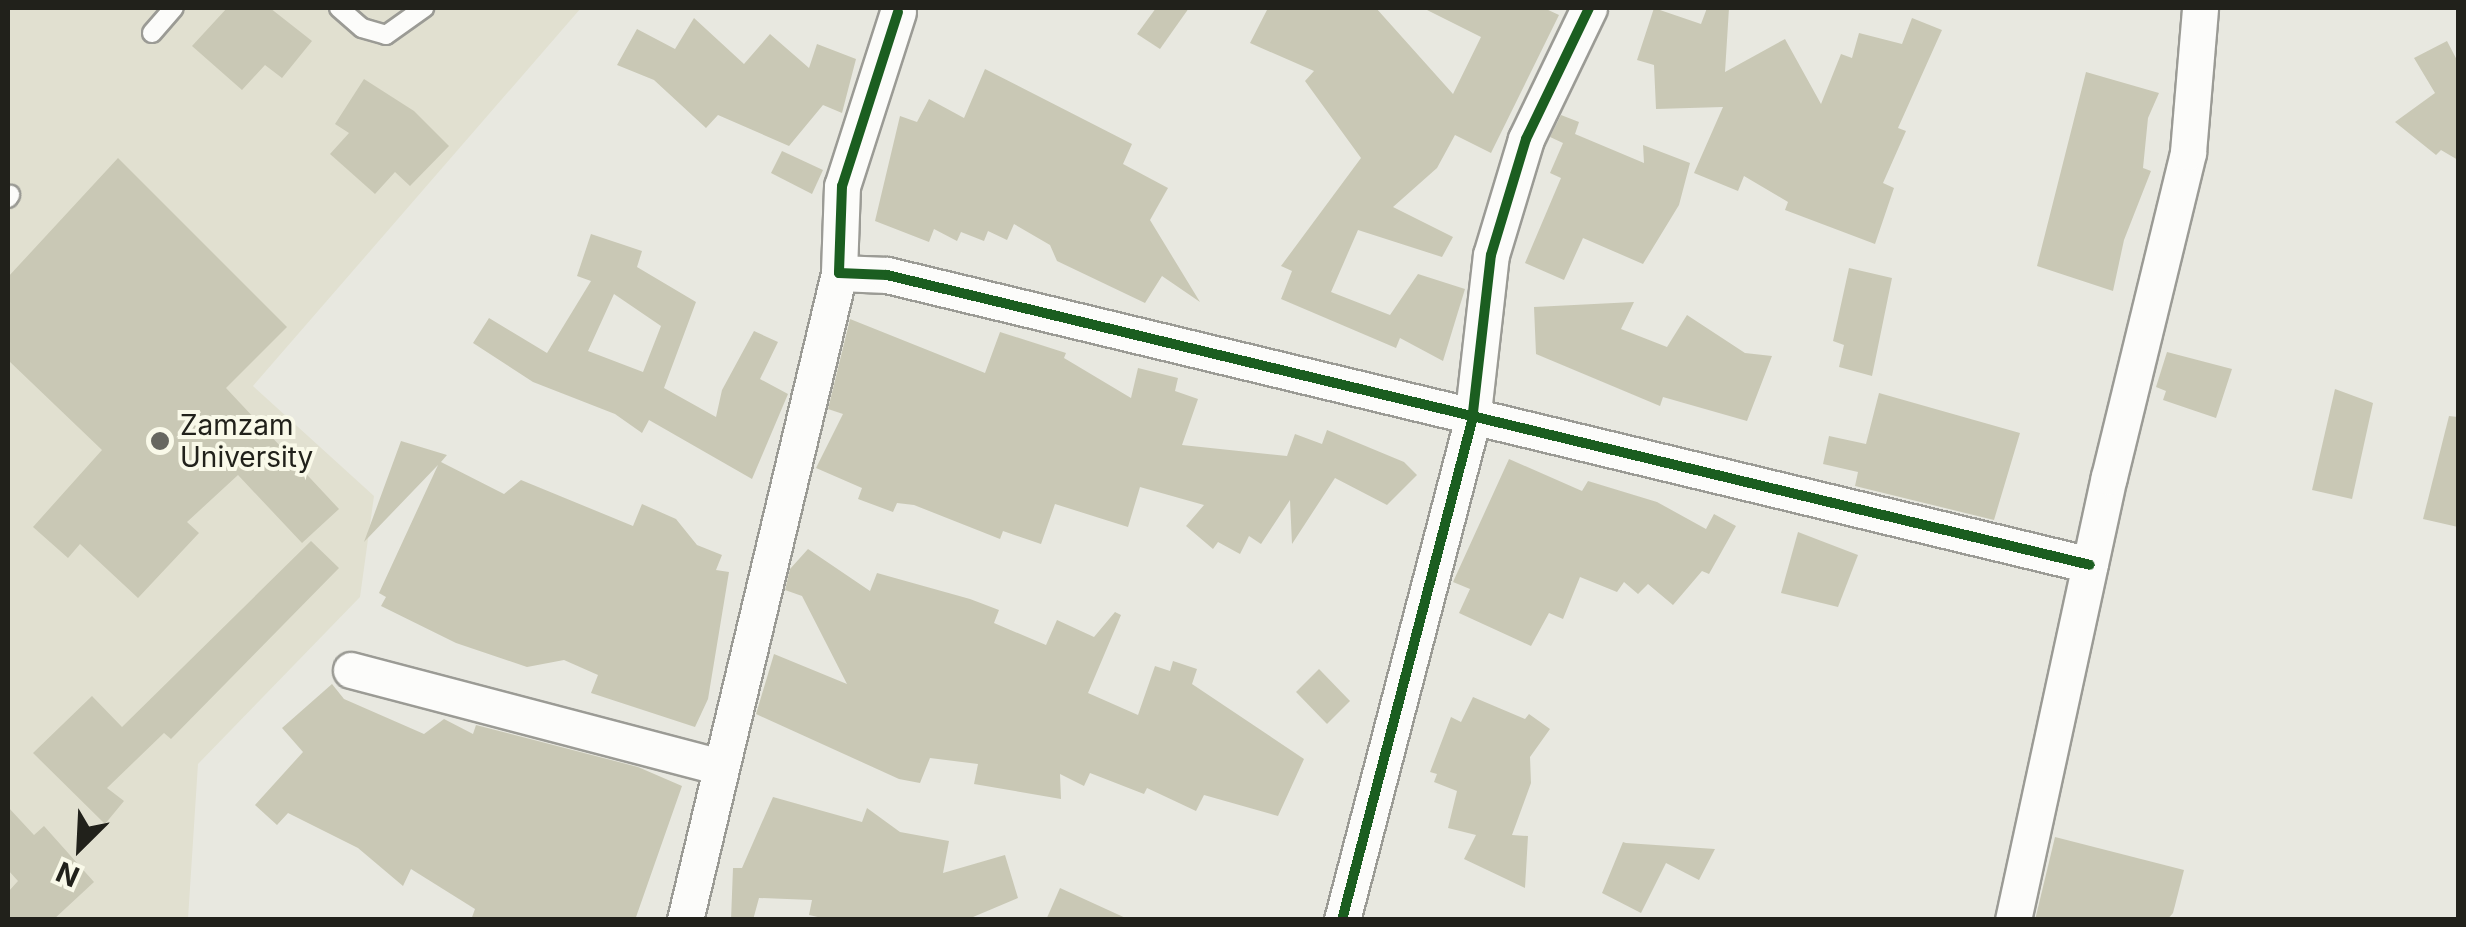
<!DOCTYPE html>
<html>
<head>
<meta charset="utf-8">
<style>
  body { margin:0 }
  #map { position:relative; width:2466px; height:927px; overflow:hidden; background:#e8e8e0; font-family:Inter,sans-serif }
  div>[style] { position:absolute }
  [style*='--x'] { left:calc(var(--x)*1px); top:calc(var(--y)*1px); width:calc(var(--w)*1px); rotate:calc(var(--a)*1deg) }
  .built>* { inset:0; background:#e1e0d0 }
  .building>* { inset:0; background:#c9c8b5 }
  .roads { filter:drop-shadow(2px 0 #9b9b95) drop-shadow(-2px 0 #9b9b95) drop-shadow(0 2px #9b9b95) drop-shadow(0 -2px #9b9b95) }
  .lane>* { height:18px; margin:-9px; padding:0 9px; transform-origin:9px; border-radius:9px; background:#fcfcfa }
  .street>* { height:35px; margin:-17.5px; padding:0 17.5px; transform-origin:17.5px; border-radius:17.5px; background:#fcfcfa }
  .cycleway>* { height:10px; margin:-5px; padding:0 5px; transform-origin:5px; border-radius:5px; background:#1b5e20 }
  .dots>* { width:28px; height:28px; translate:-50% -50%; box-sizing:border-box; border:5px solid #f9f9e9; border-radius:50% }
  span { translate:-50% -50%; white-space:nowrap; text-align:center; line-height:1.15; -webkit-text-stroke:8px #f9f9e9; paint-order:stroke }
  .poi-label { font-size:28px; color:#21211b }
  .left { translate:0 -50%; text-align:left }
  .frame { position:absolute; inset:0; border:10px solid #21211b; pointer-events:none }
  .north { position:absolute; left:30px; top:797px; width:100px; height:100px; -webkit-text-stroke:8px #f9f9e9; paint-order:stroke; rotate:204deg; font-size:28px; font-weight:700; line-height:40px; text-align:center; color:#21211b }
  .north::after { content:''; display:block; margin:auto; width:35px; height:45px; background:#21211b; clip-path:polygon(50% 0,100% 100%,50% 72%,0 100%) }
</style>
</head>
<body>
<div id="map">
  <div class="built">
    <div style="clip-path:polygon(8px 8px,581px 8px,253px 386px,374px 496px,360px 597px,198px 764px,188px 919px,8px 919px)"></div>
  </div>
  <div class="building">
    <div style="clip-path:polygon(227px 8px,270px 8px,312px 41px,282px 78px,265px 65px,242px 90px,192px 46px)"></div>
    <div style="clip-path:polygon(1156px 8px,1189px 8px,1160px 49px,1137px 34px)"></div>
    <div style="clip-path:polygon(1268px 8px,1376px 8px,1453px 94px,1481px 37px,1423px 8px,1544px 8px,1559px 15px,1491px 153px,1455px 135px,1437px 168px,1393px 207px,1453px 237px,1442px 257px,1358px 230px,1331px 292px,1390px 315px,1418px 274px,1465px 289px,1443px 361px,1400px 338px,1396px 348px,1281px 299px,1292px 271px,1281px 266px,1361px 158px,1305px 81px,1314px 71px,1250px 43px)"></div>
    <div style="clip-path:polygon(1654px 8px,1701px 24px,1707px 8px,1729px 8px,1725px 72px,1785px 39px,1821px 104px,1841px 54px,1852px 58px,1859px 33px,1902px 44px,1912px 18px,1942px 30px,1898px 128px,1906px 131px,1883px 183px,1894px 188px,1875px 244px,1785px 210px,1788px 202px,1744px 176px,1738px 191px,1694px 173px,1723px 107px,1656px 109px,1654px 65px,1637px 60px)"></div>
    <div style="clip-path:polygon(694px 18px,744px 64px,770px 34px,809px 68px,817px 44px,856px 59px,842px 113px,823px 105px,789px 146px,718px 115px,706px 128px,654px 80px,617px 65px,637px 29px,675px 49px)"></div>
    <div style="clip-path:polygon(2447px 41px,2458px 62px,2458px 160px,2441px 150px,2436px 155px,2395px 122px,2435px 93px,2414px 58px)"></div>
    <div style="clip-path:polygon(985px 69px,1132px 144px,1123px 164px,1168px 188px,1150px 220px,1200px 302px,1162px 276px,1145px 303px,1057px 261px,1050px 245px,1014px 224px,1007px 240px,988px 231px,984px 241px,961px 232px,957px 241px,934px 229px,929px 242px,875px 221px,900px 116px,917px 122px,929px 99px,964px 118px)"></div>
    <div style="clip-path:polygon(2086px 72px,2159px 93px,2148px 118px,2143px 168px,2151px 171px,2124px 240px,2113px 291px,2037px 266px)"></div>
    <div style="clip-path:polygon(364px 79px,414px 111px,449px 146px,410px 186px,395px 172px,375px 194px,330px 154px,349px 133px,335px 124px)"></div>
    <div style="clip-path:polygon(1561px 115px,1579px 122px,1575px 134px,1644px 163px,1643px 145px,1690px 163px,1679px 205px,1643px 264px,1583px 238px,1564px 280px,1525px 263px,1561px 178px,1550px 173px,1563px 143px,1550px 137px)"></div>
    <div style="clip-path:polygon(782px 151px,823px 170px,812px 194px,771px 173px)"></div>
    <div style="clip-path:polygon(118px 158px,287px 327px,226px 388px,339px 509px,302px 543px,238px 475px,187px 522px,199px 533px,138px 598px,80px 544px,68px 558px,33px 527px,102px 450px,8px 360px,8px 277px)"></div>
    <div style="clip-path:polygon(evenodd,591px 234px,642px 251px,637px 267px,696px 302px,664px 388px,716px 417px,722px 390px,754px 331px,778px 342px,760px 379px,788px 394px,752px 479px,649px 420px,642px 433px,615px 414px,533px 382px,473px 343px,489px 318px,547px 353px,591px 281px,577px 276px,591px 234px,614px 294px,661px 326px,643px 372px,588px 351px,614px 294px)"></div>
    <div style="clip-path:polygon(1849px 268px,1892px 278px,1872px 376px,1839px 367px,1844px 345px,1833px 341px)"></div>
    <div style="clip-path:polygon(1634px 302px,1621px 329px,1667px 347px,1687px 315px,1745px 353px,1772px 356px,1747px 421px,1663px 397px,1660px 406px,1536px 354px,1534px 307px)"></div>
    <div style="clip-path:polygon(850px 319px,985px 373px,1000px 332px,1066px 353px,1064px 358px,1131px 398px,1138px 368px,1178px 378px,1175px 391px,1198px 399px,1182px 445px,1287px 456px,1295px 434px,1322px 444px,1327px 430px,1404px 462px,1417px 475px,1387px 505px,1335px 478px,1292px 544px,1290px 500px,1261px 544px,1249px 536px,1240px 554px,1218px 542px,1213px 549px,1186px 526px,1204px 505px,1140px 487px,1128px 527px,1055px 504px,1041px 544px,1003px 531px,1000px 539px,914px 505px,897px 503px,893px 512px,858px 499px,862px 488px,816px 468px,843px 414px,828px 409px)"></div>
    <div style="clip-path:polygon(2167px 352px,2232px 369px,2216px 418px,2163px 400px,2166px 391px,2156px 387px)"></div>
    <div style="clip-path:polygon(2335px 389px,2373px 403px,2352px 499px,2312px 490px)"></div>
    <div style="clip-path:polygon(1879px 393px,2020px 433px,1994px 520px,1855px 486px,1858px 472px,1823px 464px,1829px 436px,1866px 444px)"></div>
    <div style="clip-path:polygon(2449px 416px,2458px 417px,2458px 527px,2423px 519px)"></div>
    <div style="clip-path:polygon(401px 441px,447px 455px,441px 462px,504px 494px,521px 480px,633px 526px,642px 504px,676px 519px,697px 545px,722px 555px,716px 570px,729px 572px,708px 699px,695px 727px,591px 693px,598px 675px,564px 660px,527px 667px,456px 643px,381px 606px,386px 597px,379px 593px,438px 465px,364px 542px)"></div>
    <div style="clip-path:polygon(1509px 459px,1582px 491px,1588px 481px,1657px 502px,1706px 529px,1714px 514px,1736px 526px,1709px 574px,1702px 571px,1673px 605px,1648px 584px,1638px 594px,1624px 582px,1617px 592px,1580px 577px,1563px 619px,1549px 613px,1531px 646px,1459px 613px,1470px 589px,1453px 582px)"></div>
    <div style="clip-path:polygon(1798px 532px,1858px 555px,1838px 607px,1781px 593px)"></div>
    <div style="clip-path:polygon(311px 541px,339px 568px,171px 739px,164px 733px,107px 788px,124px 801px,105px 824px,33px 753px,92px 696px,122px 727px)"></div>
    <div style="clip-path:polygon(808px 549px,870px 591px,877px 573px,970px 599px,999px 610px,994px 623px,1046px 645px,1057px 620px,1094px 637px,1115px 612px,1121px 615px,1088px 693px,1138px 715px,1155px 666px,1170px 671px,1173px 661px,1197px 669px,1192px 684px,1304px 759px,1278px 816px,1204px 795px,1196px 811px,1147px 788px,1144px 794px,1090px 773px,1084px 786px,1060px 774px,1061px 799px,974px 784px,978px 764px,930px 758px,920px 783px,899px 779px,756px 714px,774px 654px,847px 684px,802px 596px,785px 590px,790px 569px)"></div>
    <div style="clip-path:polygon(1319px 669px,1350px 701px,1327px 724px,1296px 692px)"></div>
    <div style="clip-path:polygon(332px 684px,344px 699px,424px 734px,444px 719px,473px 734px,476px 725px,638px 767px,682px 786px,635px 920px,471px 920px,475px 909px,411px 869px,403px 886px,358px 848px,288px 813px,277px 825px,255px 805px,303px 752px,282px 728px)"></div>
    <div style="clip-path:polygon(1473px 697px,1525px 719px,1529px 714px,1550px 729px,1530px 757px,1531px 783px,1512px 835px,1528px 836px,1525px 888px,1464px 859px,1476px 835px,1448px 828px,1457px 791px,1434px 782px,1437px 774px,1430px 772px,1451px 717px,1461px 722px)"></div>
    <div style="clip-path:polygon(773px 797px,862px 822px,867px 808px,900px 832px,949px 841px,943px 873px,1005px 855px,1018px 898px,966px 920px,831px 920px,809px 915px,812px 900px,759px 898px,753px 920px,731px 920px,733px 868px,742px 868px)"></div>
    <div style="clip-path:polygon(8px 807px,34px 835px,44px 826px,94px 882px,53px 920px,8px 920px,8px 892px,18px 881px,8px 870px)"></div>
    <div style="clip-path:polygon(2055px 837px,2184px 870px,2173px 913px,2167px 920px,2035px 920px)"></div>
    <div style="clip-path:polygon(1623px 842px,1626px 843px,1715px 849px,1699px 880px,1666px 863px,1641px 913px,1602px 893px)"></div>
    <div style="clip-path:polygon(1060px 888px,1130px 920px,1046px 920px)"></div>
  </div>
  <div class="roads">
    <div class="lane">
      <div style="--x:339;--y:8;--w:30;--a:41"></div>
      <div style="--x:362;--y:28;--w:25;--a:16"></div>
      <div style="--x:386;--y:35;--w:47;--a:-35.4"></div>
      <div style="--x:152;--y:33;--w:33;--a:-49"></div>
      <div style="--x:8;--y:198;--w:4;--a:-56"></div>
    </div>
    <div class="street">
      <div style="--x:898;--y:12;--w:183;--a:107.8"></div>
      <div style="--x:842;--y:186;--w:87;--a:92"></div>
      <div style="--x:839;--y:273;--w:48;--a:2.4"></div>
      <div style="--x:887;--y:275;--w:1237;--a:13.55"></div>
      <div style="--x:351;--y:670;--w:382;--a:14.7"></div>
      <div style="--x:685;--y:920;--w:665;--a:-76.61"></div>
      <div style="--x:1342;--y:920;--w:516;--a:-75.4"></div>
      <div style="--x:1472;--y:421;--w:167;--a:-83.5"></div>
      <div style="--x:1491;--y:255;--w:121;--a:-73.2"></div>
      <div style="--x:1526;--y:139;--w:145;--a:-64.3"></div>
      <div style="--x:2013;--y:920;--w:453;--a:-77.8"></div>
      <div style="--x:2109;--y:477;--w:334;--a:-76.3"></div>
      <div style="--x:2188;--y:152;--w:144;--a:-85.2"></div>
    </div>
  </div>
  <div class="cycleway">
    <div style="--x:898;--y:12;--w:183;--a:107.8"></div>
    <div style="--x:842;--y:186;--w:87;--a:92"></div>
    <div style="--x:839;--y:273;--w:48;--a:2.4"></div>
    <div style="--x:887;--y:275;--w:1237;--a:13.55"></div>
    <div style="--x:1342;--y:920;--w:516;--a:-75.4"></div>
    <div style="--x:1472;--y:421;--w:167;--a:-83.5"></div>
    <div style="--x:1491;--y:255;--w:121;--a:-73.2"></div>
    <div style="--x:1526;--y:139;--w:145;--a:-64.3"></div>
  </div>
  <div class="dots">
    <div style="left:160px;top:441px;background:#676760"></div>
  </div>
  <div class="poi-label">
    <span class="left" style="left:180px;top:441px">Zamzam<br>University</span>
  </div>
  <div class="frame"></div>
  <div class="north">N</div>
</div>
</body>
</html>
